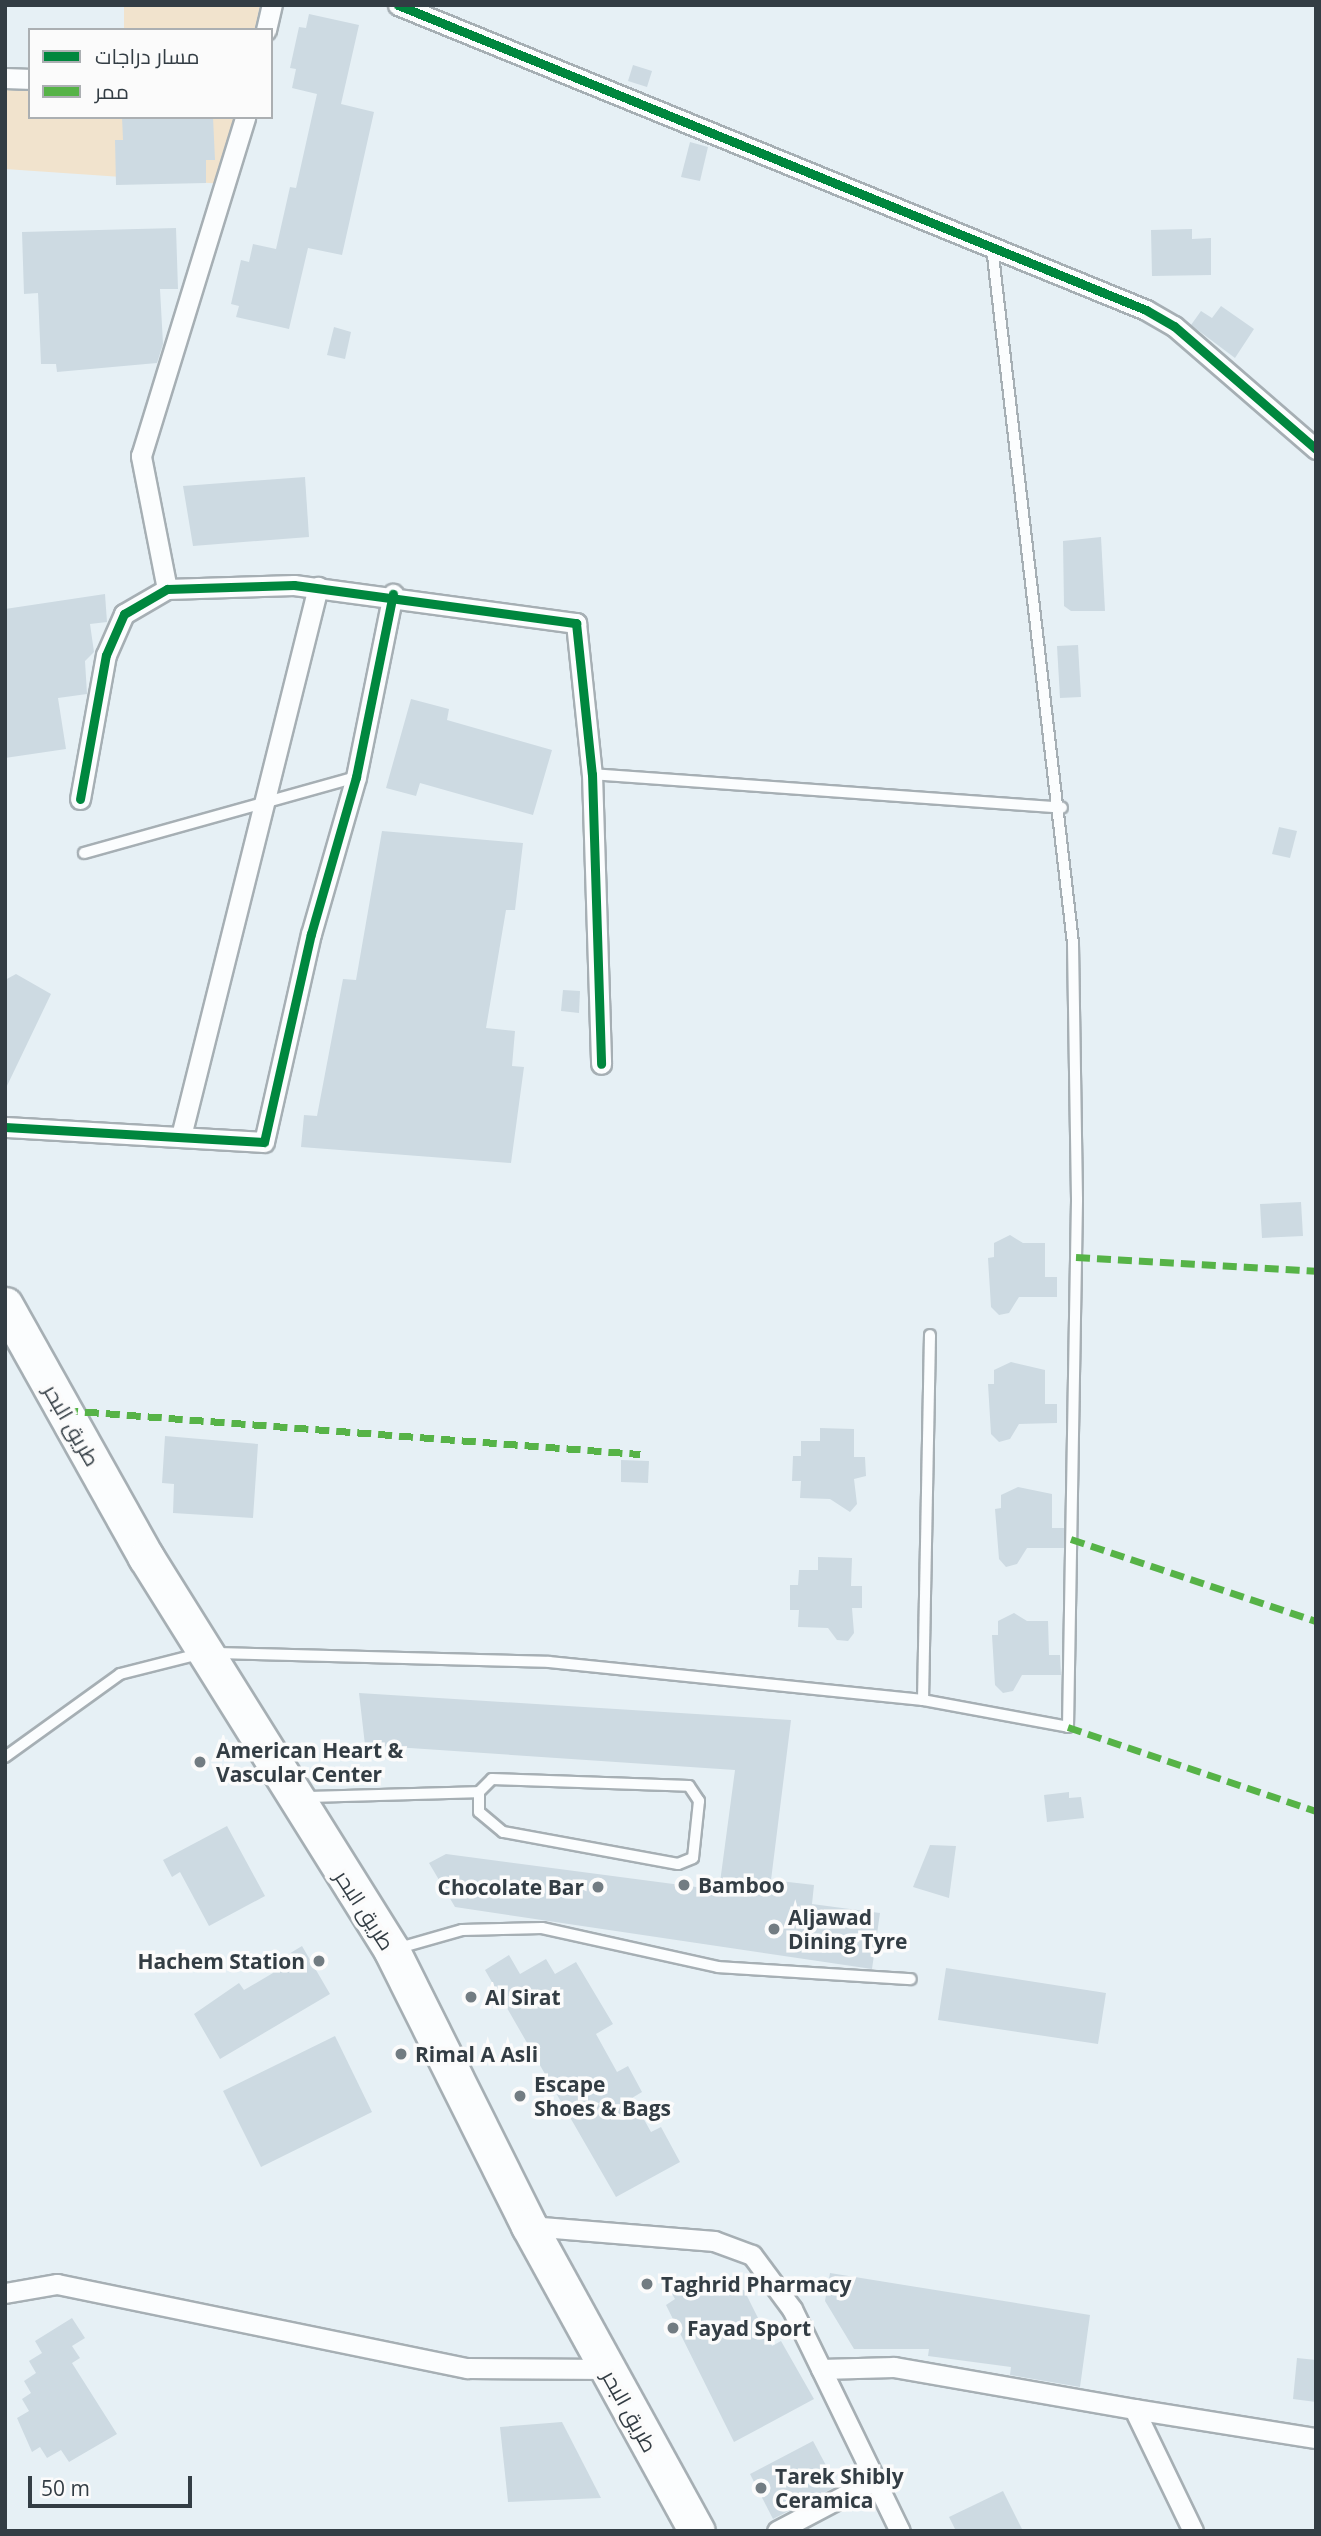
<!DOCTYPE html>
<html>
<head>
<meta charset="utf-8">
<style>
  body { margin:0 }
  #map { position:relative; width:1321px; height:2536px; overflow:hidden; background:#e6f0f5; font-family:"Open Sans",Cairo,sans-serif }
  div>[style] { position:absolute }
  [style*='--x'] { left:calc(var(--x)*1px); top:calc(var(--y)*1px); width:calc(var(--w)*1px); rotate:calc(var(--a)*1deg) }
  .green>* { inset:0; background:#f1e3cd }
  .building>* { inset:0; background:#cddae2 }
  .roads { filter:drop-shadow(2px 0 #a6afb4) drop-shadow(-2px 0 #a6afb4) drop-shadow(0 2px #a6afb4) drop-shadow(0 -2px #a6afb4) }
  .lane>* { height:10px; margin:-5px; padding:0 5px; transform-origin:5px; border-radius:5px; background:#fbfdfe }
  .street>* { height:19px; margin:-9.5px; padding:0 9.5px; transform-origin:9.5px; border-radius:9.5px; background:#fbfdfe }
  .highway>* { height:35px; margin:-17.5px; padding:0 17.5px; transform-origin:17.5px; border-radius:17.5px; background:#fbfdfe }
  .quiet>* { height:7px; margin-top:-3.5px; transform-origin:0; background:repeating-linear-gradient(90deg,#56b347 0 14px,transparent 0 21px) }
  .cycleway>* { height:9px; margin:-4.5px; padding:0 4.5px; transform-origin:4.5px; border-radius:4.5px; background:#00873e }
  .dots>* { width:19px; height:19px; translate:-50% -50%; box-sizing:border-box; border:4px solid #fbfbfb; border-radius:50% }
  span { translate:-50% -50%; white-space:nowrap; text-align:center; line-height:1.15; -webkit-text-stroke:7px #fbfbfb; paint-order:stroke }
  .street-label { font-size:21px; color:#333d44 }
  .poi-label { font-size:21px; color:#333d44; font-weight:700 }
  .left { translate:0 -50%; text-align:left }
  .right { translate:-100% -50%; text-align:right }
  .frame { position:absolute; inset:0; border:7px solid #333d44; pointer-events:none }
  .legend { position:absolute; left:28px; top:28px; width:245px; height:91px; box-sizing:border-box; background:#fbfbfb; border:2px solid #abafb2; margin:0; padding:9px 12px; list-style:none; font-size:21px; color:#333d44 }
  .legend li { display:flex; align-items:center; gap:14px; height:35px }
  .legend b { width:35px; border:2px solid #abafb2 }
  .scale { position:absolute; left:28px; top:2476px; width:164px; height:32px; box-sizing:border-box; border:4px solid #333d44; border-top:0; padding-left:9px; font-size:21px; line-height:24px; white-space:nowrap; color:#333d44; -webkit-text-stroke:5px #fbfbfb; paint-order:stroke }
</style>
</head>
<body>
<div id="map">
  <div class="green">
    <div style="clip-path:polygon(124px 5px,260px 5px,255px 30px,124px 30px)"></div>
    <div style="clip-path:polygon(5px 72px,30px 72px,30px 117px,237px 117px,224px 184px,5px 169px)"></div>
  </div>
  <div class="building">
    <div style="clip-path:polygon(309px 14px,359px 25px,341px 104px,374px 112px,342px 255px,308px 248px,289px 329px,236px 317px,239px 306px,231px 304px,241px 260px,249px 262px,253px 244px,276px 249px,290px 187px,296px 188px,317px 94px,292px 88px,296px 69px,290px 68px,299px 27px,306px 28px)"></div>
    <div style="clip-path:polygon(633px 65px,652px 71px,647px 87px,628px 81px)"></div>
    <div style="clip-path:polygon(122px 117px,213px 117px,215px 160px,206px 160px,206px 183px,116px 185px,115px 140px,123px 140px)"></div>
    <div style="clip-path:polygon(690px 142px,708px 147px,700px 181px,681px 177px)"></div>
    <div style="clip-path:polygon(176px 228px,178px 289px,160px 289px,163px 344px,157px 363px,57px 372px,56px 364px,41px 364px,38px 293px,24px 294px,22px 232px)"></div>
    <div style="clip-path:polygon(1192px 229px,1192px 239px,1211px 238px,1211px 275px,1152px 276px,1151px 230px)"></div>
    <div style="clip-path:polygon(1221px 306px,1254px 329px,1235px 358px,1191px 325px,1201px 311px,1212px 318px)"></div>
    <div style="clip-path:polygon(334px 327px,351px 332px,345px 359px,327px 355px)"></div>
    <div style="clip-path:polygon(305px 477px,309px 537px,193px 546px,183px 486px)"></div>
    <div style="clip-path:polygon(1101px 537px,1105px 611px,1071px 611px,1064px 606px,1063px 541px)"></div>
    <div style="clip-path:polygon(105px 594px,107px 622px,90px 624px,94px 652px,85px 661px,87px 694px,58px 698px,66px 749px,5px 758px,5px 609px)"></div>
    <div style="clip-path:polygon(1078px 645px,1081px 697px,1060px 698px,1057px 646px)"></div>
    <div style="clip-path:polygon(411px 699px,449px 709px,447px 720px,552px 750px,533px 815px,420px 783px,416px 796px,386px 788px)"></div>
    <div style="clip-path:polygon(1279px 827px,1297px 831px,1290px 858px,1272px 854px)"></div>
    <div style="clip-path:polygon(382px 831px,523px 843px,515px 910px,506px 910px,486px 1028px,515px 1031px,512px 1066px,524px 1067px,511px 1163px,301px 1147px,304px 1115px,317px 1116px,343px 979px,356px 980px)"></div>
    <div style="clip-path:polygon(16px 974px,51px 994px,5px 1090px,5px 980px)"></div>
    <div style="clip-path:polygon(563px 990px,580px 991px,579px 1013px,561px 1011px)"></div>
    <div style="clip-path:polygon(1301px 1202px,1303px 1236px,1262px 1238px,1260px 1204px)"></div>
    <div style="clip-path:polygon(1010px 1235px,1023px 1243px,1045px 1243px,1045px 1277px,1057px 1277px,1057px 1297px,1019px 1297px,1009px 1313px,999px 1315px,991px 1307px,988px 1258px,994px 1257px,994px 1243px)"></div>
    <div style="clip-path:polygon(1011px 1362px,1045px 1370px,1045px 1404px,1057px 1404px,1057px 1423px,1019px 1424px,1010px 1439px,999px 1442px,991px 1434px,988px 1384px,994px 1384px,994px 1370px)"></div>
    <div style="clip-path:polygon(820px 1428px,854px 1429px,854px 1457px,865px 1457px,866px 1476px,854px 1479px,857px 1504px,850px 1512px,830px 1499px,800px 1498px,801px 1481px,792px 1481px,793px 1456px,801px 1456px,801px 1441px,820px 1441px)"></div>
    <div style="clip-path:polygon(165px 1436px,258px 1444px,253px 1518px,173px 1513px,174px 1484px,162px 1483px)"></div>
    <div style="clip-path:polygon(621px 1460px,649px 1461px,648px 1483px,621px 1482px)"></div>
    <div style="clip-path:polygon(1018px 1487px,1052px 1494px,1052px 1528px,1064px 1528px,1064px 1548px,1027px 1548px,1017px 1564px,1006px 1567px,999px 1559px,995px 1509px,1001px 1508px,1001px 1495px)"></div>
    <div style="clip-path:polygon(818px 1557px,852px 1558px,851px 1586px,862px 1586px,862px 1608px,852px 1608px,854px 1633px,848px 1641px,837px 1640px,828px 1628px,798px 1627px,799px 1610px,790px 1610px,790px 1585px,798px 1585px,799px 1570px,818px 1570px)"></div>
    <div style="clip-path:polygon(1014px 1613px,1027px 1621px,1048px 1621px,1049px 1655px,1060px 1655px,1061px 1675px,1022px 1675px,1013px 1691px,1003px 1693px,995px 1685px,992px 1635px,998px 1635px,998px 1621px)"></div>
    <div style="clip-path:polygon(359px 1693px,791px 1720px,771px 1880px,814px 1885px,812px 1904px,880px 1913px,872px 1969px,455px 1907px,429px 1863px,446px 1854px,719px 1890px,735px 1770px,365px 1745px)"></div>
    <div style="clip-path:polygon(1069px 1792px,1069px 1798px,1081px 1797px,1084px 1818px,1047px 1822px,1044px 1795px)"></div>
    <div style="clip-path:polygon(227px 1826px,265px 1896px,209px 1926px,180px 1872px,172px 1877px,163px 1860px)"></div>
    <div style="clip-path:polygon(930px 1845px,956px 1846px,949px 1898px,913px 1887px)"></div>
    <div style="clip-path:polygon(302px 1946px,330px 1994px,220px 2059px,194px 2014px,239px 1983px,244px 1990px,273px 1973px,269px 1966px)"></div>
    <div style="clip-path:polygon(509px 1955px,520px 1974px,546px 1959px,555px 1974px,576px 1962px,613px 2024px,596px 2034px,617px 2072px,628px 2066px,642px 2092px,632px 2098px,651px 2132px,661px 2127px,680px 2162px,616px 2197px,485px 1970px)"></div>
    <div style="clip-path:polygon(946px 1968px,1106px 1993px,1098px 2044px,938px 2020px)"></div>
    <div style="clip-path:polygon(335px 2036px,372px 2112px,261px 2167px,223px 2091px)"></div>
    <div style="clip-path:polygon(830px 2273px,1090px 2315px,1080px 2387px,1010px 2375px,1011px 2367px,928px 2356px,929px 2349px,854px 2349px,825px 2301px)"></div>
    <div style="clip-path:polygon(683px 2280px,744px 2290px,772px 2346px,781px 2341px,814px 2399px,734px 2442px,666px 2305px,675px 2299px,668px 2287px)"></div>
    <div style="clip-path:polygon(72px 2318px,85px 2338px,72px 2346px,80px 2358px,72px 2363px,117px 2434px,69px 2462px,61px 2450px,47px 2458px,40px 2447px,32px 2452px,17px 2418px,29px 2411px,22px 2399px,31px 2393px,24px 2381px,36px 2373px,29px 2361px,42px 2353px,35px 2341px)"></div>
    <div style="clip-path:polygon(1297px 2358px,1316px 2360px,1316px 2402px,1293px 2399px)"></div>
    <div style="clip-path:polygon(562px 2422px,601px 2498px,508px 2502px,500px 2427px)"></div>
    <div style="clip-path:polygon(813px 2441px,837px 2486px,773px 2519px,750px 2474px)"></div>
    <div style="clip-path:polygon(1003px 2491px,1023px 2531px,956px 2531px,949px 2517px)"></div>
  </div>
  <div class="roads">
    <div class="lane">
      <div style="--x:592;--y:774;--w:471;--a:4.1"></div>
      <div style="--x:84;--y:853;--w:282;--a:-15.6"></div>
      <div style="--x:213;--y:1653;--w:336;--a:1.5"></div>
      <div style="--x:549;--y:1662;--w:376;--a:5.8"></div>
      <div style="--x:923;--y:1700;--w:147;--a:10.5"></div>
      <div style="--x:1068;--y:1727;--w:528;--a:-89.02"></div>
      <div style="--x:1077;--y:1199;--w:256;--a:-90.9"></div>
      <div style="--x:1073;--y:943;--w:701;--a:-96.64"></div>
      <div style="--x:923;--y:1700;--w:365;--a:-88.9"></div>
      <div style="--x:5;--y:1757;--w:142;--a:-35.8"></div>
      <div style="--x:120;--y:1674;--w:81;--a:-14.2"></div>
      <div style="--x:492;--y:1779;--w:197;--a:2"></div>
      <div style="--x:689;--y:1786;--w:18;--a:56"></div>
      <div style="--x:699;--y:1801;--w:57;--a:96"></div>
      <div style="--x:693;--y:1858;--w:16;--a:158"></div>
      <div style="--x:678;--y:1864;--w:178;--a:-169.6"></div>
      <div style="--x:503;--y:1832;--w:31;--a:-140"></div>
      <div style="--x:479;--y:1812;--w:20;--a:-90"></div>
      <div style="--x:479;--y:1792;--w:18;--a:-45"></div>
      <div style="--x:305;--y:1797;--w:174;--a:-1.6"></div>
      <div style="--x:399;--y:1948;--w:66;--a:-15.9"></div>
      <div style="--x:462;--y:1930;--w:80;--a:-1.4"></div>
      <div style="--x:542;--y:1928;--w:180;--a:12.5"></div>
      <div style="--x:718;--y:1967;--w:193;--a:3.6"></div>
    </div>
    <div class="street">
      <div style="--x:398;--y:5;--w:808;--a:22.18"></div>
      <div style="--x:1146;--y:310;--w:32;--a:30"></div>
      <div style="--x:1174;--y:326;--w:188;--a:40.9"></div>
      <div style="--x:266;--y:30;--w:26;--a:-77"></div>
      <div style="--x:5;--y:78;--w:25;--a:2"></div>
      <div style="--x:167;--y:589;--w:136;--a:-101.1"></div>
      <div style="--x:141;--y:456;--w:355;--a:-72.9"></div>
      <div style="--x:80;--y:799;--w:146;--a:-79.8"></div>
      <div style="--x:106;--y:655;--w:45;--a:-66.3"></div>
      <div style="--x:124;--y:614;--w:50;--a:-30.2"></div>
      <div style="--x:167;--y:589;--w:127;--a:-1.8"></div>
      <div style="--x:294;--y:585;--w:285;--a:7.7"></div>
      <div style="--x:576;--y:623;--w:152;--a:84"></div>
      <div style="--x:592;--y:774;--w:290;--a:88.2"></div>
      <div style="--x:5;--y:1127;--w:259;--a:3.3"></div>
      <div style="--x:264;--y:1142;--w:213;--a:-77.3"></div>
      <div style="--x:311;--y:934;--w:163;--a:-74"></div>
      <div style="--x:356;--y:777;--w:187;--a:-78.6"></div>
      <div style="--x:181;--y:1136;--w:566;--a:-75.99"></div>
      <div style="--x:529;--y:2226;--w:186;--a:4.6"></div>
      <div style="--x:714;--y:2241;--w:40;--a:20.2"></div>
      <div style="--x:752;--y:2255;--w:67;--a:53.5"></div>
      <div style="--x:792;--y:2309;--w:247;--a:64.1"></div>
      <div style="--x:5;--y:2293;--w:53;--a:-9.8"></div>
      <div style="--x:57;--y:2284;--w:419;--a:11.6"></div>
      <div style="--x:467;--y:2368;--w:140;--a:0.4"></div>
      <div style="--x:821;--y:2369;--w:73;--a:-1.6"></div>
      <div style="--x:894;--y:2367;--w:244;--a:9.9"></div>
      <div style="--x:1134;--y:2409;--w:136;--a:64.2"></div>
      <div style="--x:1134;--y:2409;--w:184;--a:9.1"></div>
      <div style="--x:777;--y:2531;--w:107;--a:-27.8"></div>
    </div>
    <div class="highway">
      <div style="--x:5;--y:1305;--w:289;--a:60.8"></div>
      <div style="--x:146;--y:1557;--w:464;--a:58"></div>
      <div style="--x:392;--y:1951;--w:307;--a:63.5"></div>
      <div style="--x:529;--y:2226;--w:348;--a:61.2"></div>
    </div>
  </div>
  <div class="quiet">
    <div style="--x:1076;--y:1257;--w:240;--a:3.3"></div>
    <div style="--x:64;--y:1410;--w:578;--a:4.37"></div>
    <div style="--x:1071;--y:1539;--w:258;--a:18.5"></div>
    <div style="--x:1068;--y:1727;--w:262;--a:18.7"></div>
  </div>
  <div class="cycleway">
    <div style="--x:398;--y:5;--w:808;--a:22.18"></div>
    <div style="--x:1146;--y:310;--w:32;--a:30"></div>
    <div style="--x:1174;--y:326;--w:188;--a:40.9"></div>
    <div style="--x:80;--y:799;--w:146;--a:-79.8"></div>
    <div style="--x:106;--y:655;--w:45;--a:-66.3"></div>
    <div style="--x:124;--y:614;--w:50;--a:-30.2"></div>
    <div style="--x:167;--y:589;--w:127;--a:-1.8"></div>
    <div style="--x:294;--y:585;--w:285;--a:7.7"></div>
    <div style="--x:576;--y:623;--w:152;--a:84"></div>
    <div style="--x:592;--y:774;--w:290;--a:88.2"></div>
    <div style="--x:5;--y:1127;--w:259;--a:3.3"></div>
    <div style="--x:264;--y:1142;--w:213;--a:-77.3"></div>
    <div style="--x:311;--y:934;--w:163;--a:-74"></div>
    <div style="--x:356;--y:777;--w:187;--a:-78.6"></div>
  </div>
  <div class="dots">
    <div style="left:200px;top:1762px;background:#727c82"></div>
    <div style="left:684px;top:1885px;background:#727c82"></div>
    <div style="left:598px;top:1887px;background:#727c82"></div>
    <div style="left:774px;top:1929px;background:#727c82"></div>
    <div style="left:319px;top:1961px;background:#727c82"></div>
    <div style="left:471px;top:1997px;background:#727c82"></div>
    <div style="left:401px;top:2054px;background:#727c82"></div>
    <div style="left:520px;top:2096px;background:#727c82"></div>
    <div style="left:647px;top:2284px;background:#727c82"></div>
    <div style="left:673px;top:2328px;background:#727c82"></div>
    <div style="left:761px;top:2488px;background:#727c82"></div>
  </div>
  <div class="street-label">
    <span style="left:72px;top:1425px;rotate:60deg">طريق البحر</span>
    <span style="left:365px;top:1910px;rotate:57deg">طريق البحر</span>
    <span style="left:630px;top:2411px;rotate:61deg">طريق البحر</span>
  </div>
  <div class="poi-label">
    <span class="left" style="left:216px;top:1762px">American Heart &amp;<br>Vascular Center</span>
    <span class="left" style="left:698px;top:1885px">Bamboo</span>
    <span class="right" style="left:584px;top:1887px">Chocolate Bar</span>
    <span class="left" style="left:788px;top:1929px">Aljawad<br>Dining Tyre</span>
    <span class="right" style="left:305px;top:1961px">Hachem Station</span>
    <span class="left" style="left:485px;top:1997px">Al Sirat</span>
    <span class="left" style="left:415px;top:2054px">Rimal A Asli</span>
    <span class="left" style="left:534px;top:2096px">Escape<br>Shoes &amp; Bags</span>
    <span class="left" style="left:661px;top:2284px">Taghrid Pharmacy</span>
    <span class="left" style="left:687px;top:2328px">Fayad Sport</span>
    <span class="left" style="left:775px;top:2488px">Tarek Shibly<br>Ceramica</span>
  </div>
  <div class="frame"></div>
  <ul class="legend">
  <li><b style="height:9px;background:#00873e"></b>مسار دراجات</li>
  <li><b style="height:9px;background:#56b347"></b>ممر</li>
  </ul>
  <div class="scale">50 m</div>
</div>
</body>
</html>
